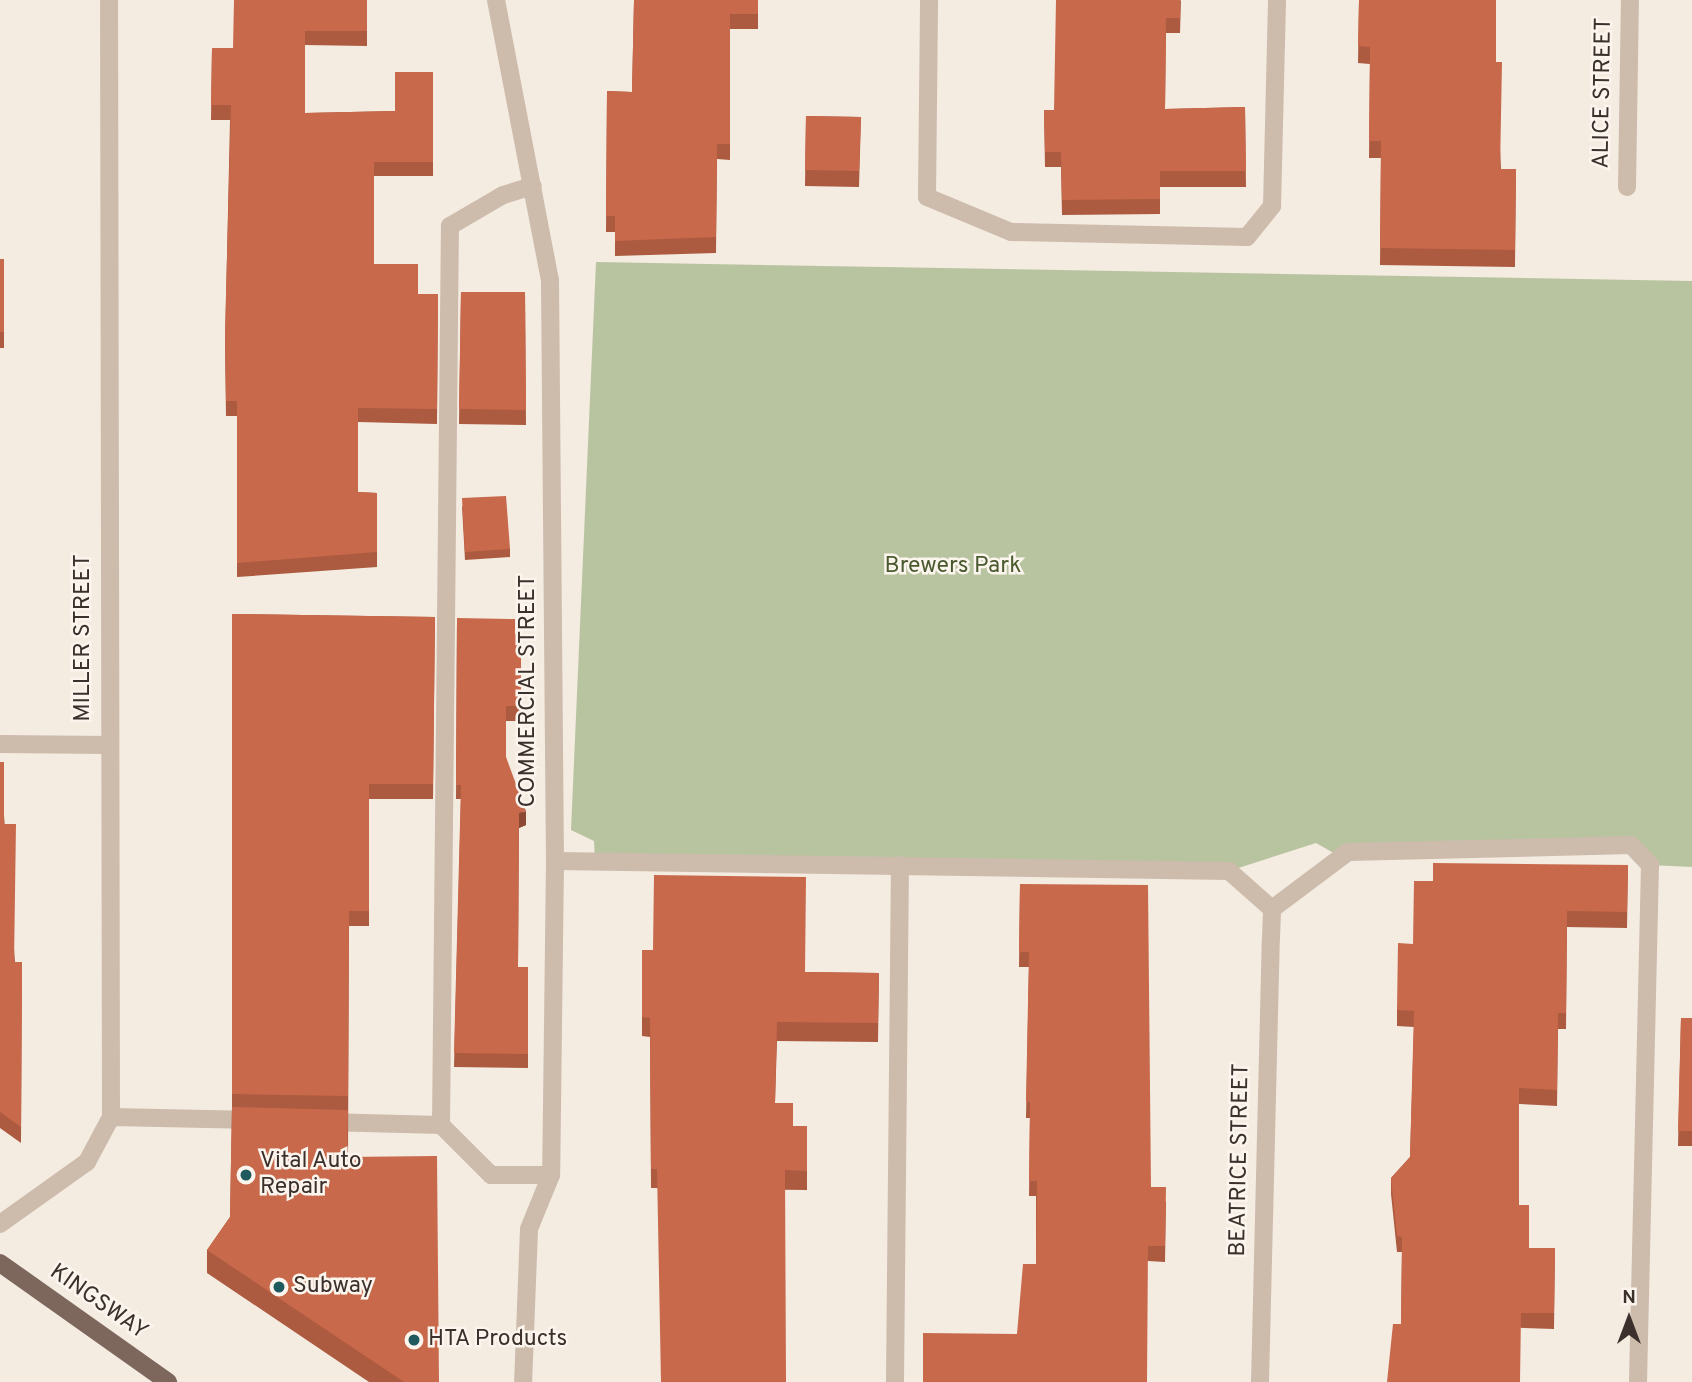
<!DOCTYPE html>
<html>
<head>
<meta charset="utf-8">
<style>
  body { margin:0 }
  #map { position:relative; width:1692px; height:1382px; overflow:hidden; background:#f4ebe1; font-family:Overpass,sans-serif }
  div>[style] { position:absolute }
  [style*='--x'] { left:calc(var(--x)*1px); top:calc(var(--y)*1px); width:calc(var(--w)*1px); rotate:calc(var(--a)*1deg) }
  .green>* { inset:0; background:#b8c4a0 }
  .service>* { height:18px; margin:-9px; padding:0 9px; transform-origin:9px; border-radius:9px; background:#cdbbac }
  .minor>* { height:18px; margin:-9px; padding:0 9px; transform-origin:9px; border-radius:9px; background:#cdbbac }
  .primary>* { height:18px; margin:-9px; padding:0 9px; transform-origin:9px; border-radius:9px; background:#7d675c }
  .wall>* { inset:0; background:#ac5a40 }
  .shaded-wall>* { inset:0; background:#8c4a34 }
  .building>* { inset:0; background:#c8694b }
  .dots>* { width:19px; height:19px; translate:-50% -50%; box-sizing:border-box; border:4px solid #fbf5ee; border-radius:50% }
  span { translate:-50% -50%; white-space:nowrap; text-align:center; line-height:1.15; -webkit-text-stroke:5px #fbf5ee; paint-order:stroke }
  .street-label { font-size:23px; color:#3b302b }
  .park-label { font-size:23px; color:#4a5a2e }
  .poi-label { font-size:23px; color:#3b302b }
  .left { translate:0 -50%; text-align:left }
  .north { position:absolute; left:1594px; top:1284px; width:70px; height:70px; -webkit-text-stroke:5px #fbf5ee; paint-order:stroke; rotate:0deg; font-size:19px; font-weight:700; line-height:28px; text-align:center; color:#3b302b }
  .north::after { content:''; display:block; margin:auto; width:24px; height:32px; background:#3b302b; clip-path:polygon(50% 0,100% 100%,50% 72%,0 100%) }
</style>
</head>
<body>
<div id="map">
  <div class="green">
    <div style="clip-path:polygon(596px 262px,1692px 281px,1692px 867px,1650px 865px,1631px 845px,1339px 856px,1316px 843px,1229px 871px,595px 862px,594px 841px,571px 830px)"></div>
  </div>
  <div class="service">
    <div style="--x:927;--y:197;--w:91;--a:22.6"></div>
    <div style="--x:1011;--y:232;--w:236;--a:1.2"></div>
    <div style="--x:1247;--y:237;--w:40;--a:-51"></div>
    <div style="--x:1272;--y:206;--w:206;--a:-88.6"></div>
    <div style="--x:0;--y:744;--w:109;--a:0.5"></div>
    <div style="--x:555;--y:861;--w:674;--a:0.85"></div>
    <div style="--x:1229;--y:871;--w:57;--a:41.5"></div>
    <div style="--x:1271;--y:939;--w:30;--a:-88"></div>
    <div style="--x:1272;--y:909;--w:95;--a:-36.9"></div>
    <div style="--x:1348;--y:852;--w:283;--a:-1.4"></div>
    <div style="--x:1631;--y:845;--w:28;--a:46"></div>
    <div style="--x:1650;--y:865;--w:517;--a:91.33"></div>
    <div style="--x:111;--y:1117;--w:144;--a:1.2"></div>
    <div style="--x:325;--y:1122;--w:116;--a:1.5"></div>
    <div style="--x:441;--y:1125;--w:71;--a:45"></div>
    <div style="--x:491;--y:1175;--w:60;--a:0"></div>
    <div style="--x:441;--y:1125;--w:899;--a:-89.43"></div>
    <div style="--x:450;--y:226;--w:61;--a:-30.3"></div>
    <div style="--x:503;--y:195;--w:31;--a:-17"></div>
    <div style="--x:895;--y:1382;--w:517;--a:-89.45"></div>
  </div>
  <div class="minor">
    <div style="--x:496;--y:0;--w:285;--a:79.1"></div>
    <div style="--x:550;--y:280;--w:581;--a:89.51"></div>
    <div style="--x:555;--y:861;--w:314;--a:90.7"></div>
    <div style="--x:551;--y:1175;--w:58;--a:112.2"></div>
    <div style="--x:529;--y:1229;--w:153;--a:92.2"></div>
    <div style="--x:1627;--y:187;--w:187;--a:-89.1"></div>
    <div style="--x:927;--y:197;--w:197;--a:-89.4"></div>
    <div style="--x:0;--y:1224;--w:107;--a:-35.5"></div>
    <div style="--x:87;--y:1162;--w:51;--a:-61.9"></div>
    <div style="--x:111;--y:1117;--w:1117;--a:-90.1"></div>
    <div style="--x:1260;--y:1382;--w:443;--a:-88.6"></div>
  </div>
  <div class="primary">
    <div style="--x:0;--y:1263;--w:206;--a:35.3"></div>
  </div>
  <div class="wall">
    <div style="clip-path:polygon(367px 0,367px 46px,305px 45px,305px 113px,395px 111px,433px 72px,433px 176px,374px 176px,374px 264px,418px 294px,438px 294px,437px 424px,358px 422px,358px 492px,377px 493px,377px 567px,237px 577px,237px 416px,226px 416px,225px 346px,230px 120px,211px 120px,212px 48px,233px 48px)"></div>
    <div style="clip-path:polygon(634px 0,758px 0,758px 29px,730px 29px,730px 160px,717px 159px,716px 253px,615px 256px,615px 232px,606px 232px,607px 91px,632px 92px)"></div>
    <div style="clip-path:polygon(1181px 0,1180px 33px,1166px 33px,1165px 109px,1245px 107px,1246px 187px,1160px 187px,1160px 214px,1062px 215px,1061px 167px,1045px 167px,1044px 110px,1054px 110px)"></div>
    <div style="clip-path:polygon(1359px 0,1496px 62px,1501px 169px,1516px 169px,1515px 267px,1380px 265px,1381px 158px,1369px 158px,1370px 64px,1358px 63px)"></div>
    <div style="clip-path:polygon(806px 116px,861px 117px,859px 187px,805px 186px)"></div>
    <div style="clip-path:polygon(0 259px,4px 259px,4px 348px,0 348px)"></div>
    <div style="clip-path:polygon(461px 292px,525px 292px,526px 425px,459px 424px)"></div>
    <div style="clip-path:polygon(462px 506px,510px 549px,510px 557px,465px 560px)"></div>
    <div style="clip-path:polygon(232px 614px,435px 617px,433px 799px,369px 799px,369px 926px,349px 926px,348px 1157px,439px 1382px,369px 1382px,207px 1273px,207px 1250px,230px 1217px,232px 1107px)"></div>
    <div style="clip-path:polygon(457px 618px,515px 634px,521px 634px,521px 721px,506px 721px,506px 758px,526px 825px,519px 828px,518px 967px,528px 967px,528px 1068px,454px 1067px,461px 799px,456px 799px)"></div>
    <div style="clip-path:polygon(0 762px,15px 962px,22px 962px,21px 1143px,0 1128px)"></div>
    <div style="clip-path:polygon(1628px 865px,1627px 928px,1567px 927px,1566px 1029px,1558px 1029px,1557px 1106px,1519px 1104px,1519px 1205px,1529px 1248px,1555px 1248px,1554px 1329px,1401px 1324px,1402px 1252px,1397px 1252px,1391px 1194px,1391px 1178px,1410px 1157px,1414px 1027px,1397px 1026px,1397px 1010px,1413px 944px,1433px 881px)"></div>
    <div style="clip-path:polygon(1020px 884px,1151px 1187px,1166px 1202px,1165px 1262px,1148px 1261px,1017px 1334px,1036px 1264px,1036px 1196px,1029px 1196px,1030px 1118px,1026px 1118px,1029px 967px,1019px 967px)"></div>
    <div style="clip-path:polygon(642px 950px,805px 972px,879px 973px,878px 1042px,777px 1041px,775px 1103px,793px 1126px,807px 1126px,807px 1190px,651px 1188px,650px 1037px,642px 1036px)"></div>
    <div style="clip-path:polygon(1681px 1018px,1692px 1018px,1692px 1146px,1678px 1146px)"></div>
  </div>
  <div class="shaded-wall">
    <div style="clip-path:polygon(526px 811px,526px 825px,519px 828px,519px 813px)"></div>
  </div>
  <div class="building">
    <div style="clip-path:polygon(234px 0,367px 0,367px 31px,305px 31px,305px 113px,395px 111px,395px 72px,433px 72px,433px 162px,374px 162px,374px 264px,418px 264px,418px 294px,438px 294px,437px 409px,358px 408px,358px 492px,377px 493px,377px 552px,237px 563px,237px 401px,226px 401px,225px 332px,231px 105px,211px 105px,212px 48px,233px 48px)"></div>
    <div style="clip-path:polygon(634px 0,758px 0,758px 14px,730px 14px,730px 144px,717px 144px,716px 237px,615px 241px,615px 216px,606px 216px,607px 91px,632px 92px)"></div>
    <div style="clip-path:polygon(1056px 0,1180px 0,1180px 18px,1166px 18px,1165px 109px,1245px 107px,1246px 171px,1160px 171px,1160px 199px,1062px 200px,1061px 152px,1045px 152px,1044px 110px,1054px 110px)"></div>
    <div style="clip-path:polygon(1359px 0,1496px 0,1496px 62px,1502px 62px,1500px 169px,1516px 169px,1515px 250px,1380px 248px,1381px 141px,1369px 141px,1370px 47px,1358px 46px)"></div>
    <div style="clip-path:polygon(806px 116px,861px 117px,859px 171px,805px 170px)"></div>
    <div style="clip-path:polygon(0 259px,4px 259px,4px 332px,0 332px)"></div>
    <div style="clip-path:polygon(461px 292px,525px 292px,526px 410px,459px 409px)"></div>
    <div style="clip-path:polygon(506px 496px,510px 549px,465px 552px,462px 498px)"></div>
    <div style="clip-path:polygon(232px 614px,435px 617px,433px 784px,369px 784px,369px 911px,349px 911px,348px 1096px,232px 1094px)"></div>
    <div style="clip-path:polygon(457px 618px,515px 619px,515px 634px,521px 634px,521px 706px,506px 706px,506px 757px,526px 811px,519px 813px,518px 967px,528px 967px,528px 1054px,454px 1053px,461px 785px,456px 785px)"></div>
    <div style="clip-path:polygon(0 762px,4px 762px,4px 824px,16px 824px,14px 962px,22px 962px,21px 1127px,0 1112px)"></div>
    <div style="clip-path:polygon(1433px 863px,1628px 865px,1627px 912px,1567px 911px,1566px 1013px,1558px 1013px,1557px 1090px,1519px 1088px,1519px 1205px,1529px 1205px,1529px 1248px,1555px 1248px,1554px 1313px,1521px 1313px,1520px 1382px,1387px 1382px,1393px 1324px,1401px 1324px,1402px 1237px,1397px 1236px,1391px 1178px,1410px 1157px,1414px 1011px,1397px 1010px,1398px 943px,1413px 944px,1414px 881px,1433px 881px)"></div>
    <div style="clip-path:polygon(654px 875px,806px 877px,805px 972px,879px 973px,878px 1023px,777px 1022px,775px 1103px,793px 1103px,793px 1126px,807px 1126px,807px 1171px,785px 1170px,786px 1382px,661px 1382px,657px 1169px,651px 1169px,650px 1018px,642px 1017px,642px 950px,653px 950px)"></div>
    <div style="clip-path:polygon(1020px 884px,1148px 885px,1151px 1187px,1166px 1187px,1165px 1246px,1148px 1246px,1147px 1382px,923px 1382px,923px 1333px,1017px 1334px,1023px 1264px,1036px 1264px,1037px 1181px,1029px 1181px,1030px 1102px,1026px 1102px,1029px 952px,1019px 952px)"></div>
    <div style="clip-path:polygon(1681px 1018px,1692px 1018px,1692px 1131px,1678px 1131px)"></div>
    <div style="clip-path:polygon(232px 1107px,348px 1110px,347px 1157px,437px 1156px,439px 1382px,404px 1382px,207px 1250px,230px 1217px)"></div>
  </div>
  <div class="dots">
    <div style="left:246px;top:1175px;background:#1f5a5e"></div>
    <div style="left:279px;top:1287px;background:#1f5a5e"></div>
    <div style="left:414px;top:1340px;background:#1f5a5e"></div>
  </div>
  <div class="street-label">
    <span style="left:1604px;top:93px;rotate:-89deg">ALICE STREET</span>
    <span style="left:84px;top:638px;rotate:-90deg">MILLER STREET</span>
    <span style="left:529px;top:691px;rotate:-90deg">COMMERCIAL STREET</span>
    <span style="left:1241px;top:1160px;rotate:-89deg">BEATRICE STREET</span>
    <span style="left:98px;top:1303px;rotate:35deg">KINGSWAY</span>
  </div>
  <div class="park-label">
    <span style="left:953px;top:567px">Brewers Park</span>
  </div>
  <div class="poi-label">
    <span class="left" style="left:260px;top:1175px">Vital Auto<br>Repair</span>
    <span class="left" style="left:293px;top:1287px">Subway</span>
    <span class="left" style="left:428px;top:1340px">HTA Products</span>
  </div>
  <div class="north">N</div>
</div>
</body>
</html>
